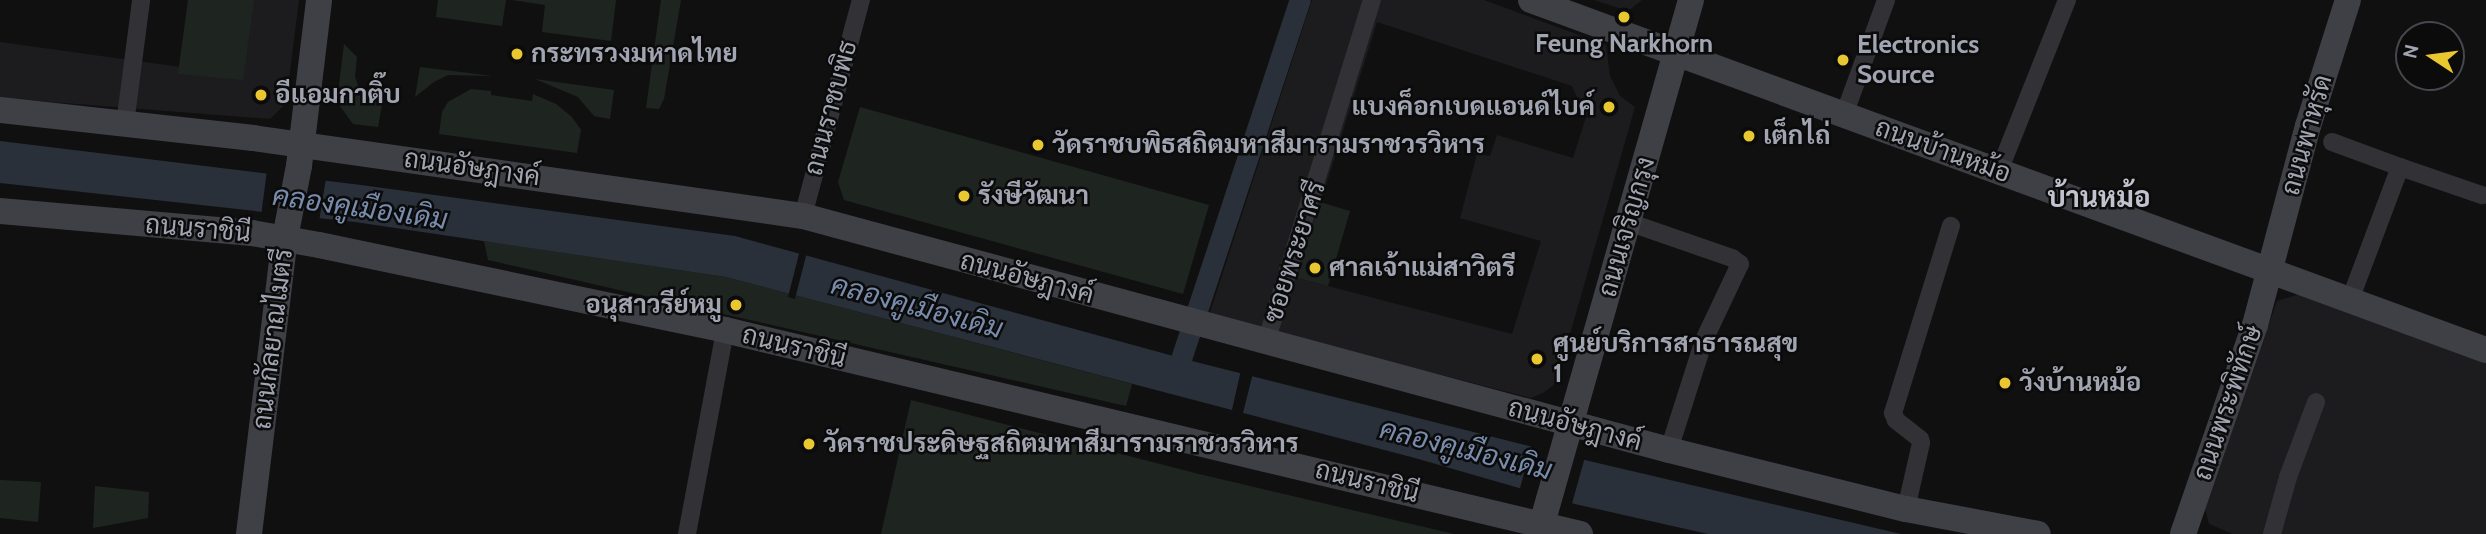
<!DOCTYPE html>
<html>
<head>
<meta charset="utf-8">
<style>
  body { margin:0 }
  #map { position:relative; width:2486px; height:534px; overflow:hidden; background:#101011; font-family:Cabin,Sarabun,sans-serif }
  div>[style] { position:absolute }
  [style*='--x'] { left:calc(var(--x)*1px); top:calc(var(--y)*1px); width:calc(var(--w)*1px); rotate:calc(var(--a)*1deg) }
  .built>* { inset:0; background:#1c1c1e }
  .green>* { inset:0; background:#1e2520 }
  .water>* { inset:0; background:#2a3039 }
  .pier>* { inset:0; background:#101011 }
  .canal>* { height:21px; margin:-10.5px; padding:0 10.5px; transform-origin:10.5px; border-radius:10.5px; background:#2a3039 }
  .street>* { height:18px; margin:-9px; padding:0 9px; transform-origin:9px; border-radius:9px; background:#313136 }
  .secondary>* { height:26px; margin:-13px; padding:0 13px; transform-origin:13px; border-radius:13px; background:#3f4046 }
  .dots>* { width:19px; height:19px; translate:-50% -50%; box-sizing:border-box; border:4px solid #0b0b0c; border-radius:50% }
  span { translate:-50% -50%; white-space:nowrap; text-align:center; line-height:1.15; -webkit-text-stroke:5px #0b0b0c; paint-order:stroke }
  .poi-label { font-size:26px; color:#a1a4b1; font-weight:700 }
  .left { translate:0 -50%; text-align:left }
  .right { translate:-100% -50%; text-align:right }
  .street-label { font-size:26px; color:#a1a4b1 }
  .neighbourhood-label { font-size:28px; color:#c2c3ce; font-weight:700 }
  .water-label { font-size:28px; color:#798cac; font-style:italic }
  .north { position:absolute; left:2395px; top:21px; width:70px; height:70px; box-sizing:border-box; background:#0b0b0c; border:2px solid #47484e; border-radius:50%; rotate:283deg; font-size:19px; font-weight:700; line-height:28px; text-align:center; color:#a1a4b1 }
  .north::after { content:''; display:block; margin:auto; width:24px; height:32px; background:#e9c730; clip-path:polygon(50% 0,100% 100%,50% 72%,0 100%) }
</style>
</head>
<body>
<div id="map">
  <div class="built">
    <div style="clip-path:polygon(247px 0,299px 0,286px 103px,270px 119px,0 98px,0 42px,238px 75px)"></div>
    <div style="clip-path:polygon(evenodd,1312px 0,1484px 0,1606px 45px,1610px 76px,1620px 96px,1635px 107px,1556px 383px,1543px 393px,1531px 398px,1209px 315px,1312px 0,1377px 22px,1572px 86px,1586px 117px,1573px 158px,1497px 135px,1490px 156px,1477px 154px,1460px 218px,1541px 241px,1512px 334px,1297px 278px,1377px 22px)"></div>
    <div style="clip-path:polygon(1594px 0,1642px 0,1628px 11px)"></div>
    <div style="clip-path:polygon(2306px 292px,2486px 359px,2486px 534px,2233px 534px,2209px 524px,2205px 509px,2277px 301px)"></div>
  </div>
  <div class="green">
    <div style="clip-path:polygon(188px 0,254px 0,243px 80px,178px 74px)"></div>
    <div style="clip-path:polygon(438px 0,506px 0,502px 26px,436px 17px)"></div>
    <div style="clip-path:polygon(512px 0,616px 0,611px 41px,542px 32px,545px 5px)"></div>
    <div style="clip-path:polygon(661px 0,681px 0,664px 99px,659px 109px,646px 108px)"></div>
    <div style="clip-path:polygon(344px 44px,357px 57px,355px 77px,359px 88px,364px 95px,382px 104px,378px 127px,353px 124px,337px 102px)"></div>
    <div style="clip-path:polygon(420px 67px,493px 76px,448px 75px,434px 82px,415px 97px)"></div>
    <div style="clip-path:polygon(535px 79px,614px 90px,610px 119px,594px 116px,578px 97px)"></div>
    <div style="clip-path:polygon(471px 89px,491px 91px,491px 95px,532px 101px,533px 94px,556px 104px,572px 117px,581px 130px,577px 153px,439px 134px,442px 112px,448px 102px)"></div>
    <div style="clip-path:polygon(860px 107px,1209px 205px,1183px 294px,844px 200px,838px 182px)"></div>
    <div style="clip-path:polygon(1320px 202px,1350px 211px,1328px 286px,1297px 278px)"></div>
    <div style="clip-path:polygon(484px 241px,726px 277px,1132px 384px,1126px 406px,488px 260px)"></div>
    <div style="clip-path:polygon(911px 400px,1199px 474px,1454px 534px,881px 534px)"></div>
    <div style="clip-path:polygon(0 480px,41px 482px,38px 522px,0 518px)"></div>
    <div style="clip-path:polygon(95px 486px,149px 492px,148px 518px,93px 528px)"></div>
  </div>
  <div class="water">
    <div style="clip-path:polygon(0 141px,361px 185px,735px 236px,1188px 360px,1589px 461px,1901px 534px,1708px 534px,1575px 504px,1415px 458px,726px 277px,355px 222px,0 183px)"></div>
  </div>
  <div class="pier">
    <div style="clip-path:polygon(267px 170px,326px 178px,319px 222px,261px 216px)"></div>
    <div style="clip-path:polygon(800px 250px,807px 252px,795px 299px,788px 297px)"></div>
    <div style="clip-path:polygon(1241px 370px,1253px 373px,1242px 417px,1231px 414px)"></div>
    <div style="clip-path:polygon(1532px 443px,1585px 457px,1571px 507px,1519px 492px)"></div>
  </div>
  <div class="canal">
    <div style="--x:1175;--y:377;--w:397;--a:-71.7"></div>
  </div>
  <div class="street">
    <div style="--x:1844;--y:115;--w:122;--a:-69.9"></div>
    <div style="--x:125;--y:124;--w:125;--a:-82.6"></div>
    <div style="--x:2332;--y:142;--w:72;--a:20.2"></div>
    <div style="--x:2400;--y:167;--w:142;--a:110.6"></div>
    <div style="--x:2400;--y:167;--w:87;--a:18.9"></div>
    <div style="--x:1999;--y:171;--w:184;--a:-68.3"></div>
    <div style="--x:803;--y:216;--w:224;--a:-75"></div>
    <div style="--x:1628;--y:222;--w:110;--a:19.1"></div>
    <div style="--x:1732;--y:258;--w:10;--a:37"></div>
    <div style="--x:1740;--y:264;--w:84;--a:115.3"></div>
    <div style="--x:1704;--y:340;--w:115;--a:107.7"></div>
    <div style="--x:1266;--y:342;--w:358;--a:-72.8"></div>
    <div style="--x:1906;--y:509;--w:68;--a:-77.2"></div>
    <div style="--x:1921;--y:443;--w:4;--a:-104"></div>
    <div style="--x:1920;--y:439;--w:31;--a:-142"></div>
    <div style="--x:1896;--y:420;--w:8;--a:-113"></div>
    <div style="--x:1893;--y:413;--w:196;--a:-72.8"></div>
    <div style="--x:687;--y:534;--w:208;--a:-79.4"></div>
    <div style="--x:2272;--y:534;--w:59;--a:-74.3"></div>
    <div style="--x:2288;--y:477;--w:80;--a:-69.5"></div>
  </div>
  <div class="secondary">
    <div style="--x:1531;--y:0;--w:1017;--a:20.13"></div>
    <div style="--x:0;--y:110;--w:255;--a:6.3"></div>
    <div style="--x:253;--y:138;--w:556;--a:8.07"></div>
    <div style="--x:803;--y:216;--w:897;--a:15.12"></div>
    <div style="--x:1669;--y:450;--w:244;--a:14"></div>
    <div style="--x:1906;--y:509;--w:134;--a:10.7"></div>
    <div style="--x:0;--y:211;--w:253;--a:5"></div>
    <div style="--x:252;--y:233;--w:68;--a:10.2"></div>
    <div style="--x:319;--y:245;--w:415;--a:11.8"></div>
    <div style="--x:725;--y:330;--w:879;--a:13.42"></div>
    <div style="--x:249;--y:534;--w:298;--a:-83.1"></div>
    <div style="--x:285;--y:238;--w:73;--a:-79"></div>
    <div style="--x:299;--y:166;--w:167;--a:-83.1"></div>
    <div style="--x:1539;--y:534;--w:555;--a:-74.11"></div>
    <div style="--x:2183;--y:534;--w:221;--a:-71"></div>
    <div style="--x:2255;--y:325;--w:206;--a:-75.1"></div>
    <div style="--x:2308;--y:126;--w:132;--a:-72.4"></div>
  </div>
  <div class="dots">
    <div style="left:1624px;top:17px;background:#e9c730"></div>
    <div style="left:517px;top:54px;background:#e9c730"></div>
    <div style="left:1843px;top:60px;background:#e9c730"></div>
    <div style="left:261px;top:95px;background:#e9c730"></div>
    <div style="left:1609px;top:107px;background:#e9c730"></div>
    <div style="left:1749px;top:136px;background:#e9c730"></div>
    <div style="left:1038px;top:145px;background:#e9c730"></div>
    <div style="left:964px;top:196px;background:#e9c730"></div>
    <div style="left:1315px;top:268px;background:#e9c730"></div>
    <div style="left:736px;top:305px;background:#e9c730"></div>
    <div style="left:1537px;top:359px;background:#e9c730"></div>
    <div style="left:2005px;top:383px;background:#e9c730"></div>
    <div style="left:809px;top:444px;background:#e9c730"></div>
  </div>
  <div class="poi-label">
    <span style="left:1624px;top:44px">Feung Narkhorn</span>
    <span class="left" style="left:1857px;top:60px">Electronics<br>Source</span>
    <span class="left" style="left:531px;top:54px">กระทรวงมหาดไทย</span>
    <span class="left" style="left:275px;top:95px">อีแอมกาติ๊บ</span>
    <span class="right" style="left:1595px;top:107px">แบงค็อกเบดแอนด์ไบค์</span>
    <span class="left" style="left:1763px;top:136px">เต็กไถ่</span>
    <span class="left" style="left:1052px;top:145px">วัดราชบพิธสถิตมหาสีมารามราชวรวิหาร</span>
    <span class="left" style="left:978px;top:196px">รังษีวัฒนา</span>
    <span class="left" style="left:1329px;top:268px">ศาลเจ้าแม่สาวิตรี</span>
    <span class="right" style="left:722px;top:305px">อนุสาวรีย์หมู</span>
    <span class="left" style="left:1553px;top:359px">ศูนย์บริการสาธารณสุข<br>1</span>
    <span class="left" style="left:2019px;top:383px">วังบ้านหม้อ</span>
    <span class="left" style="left:823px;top:444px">วัดราชประดิษฐสถิตมหาสีมารามราชวรวิหาร</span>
  </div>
  <div class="street-label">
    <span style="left:831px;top:108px;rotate:-75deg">ถนนราชบพิธ</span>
    <span style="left:2307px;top:135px;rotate:-74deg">ถนนพาหุรัด</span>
    <span style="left:1943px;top:151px;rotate:20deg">ถนนบ้านหม้อ</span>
    <span style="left:472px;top:168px;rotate:8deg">ถนนอัษฎางค์</span>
    <span style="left:1627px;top:227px;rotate:-74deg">ถนนเจริญกรุง</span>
    <span style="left:198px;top:229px;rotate:5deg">ถนนราชินี</span>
    <span style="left:1295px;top:252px;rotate:-72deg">ซอยพระยาศรี</span>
    <span style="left:1027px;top:278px;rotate:15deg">ถนนอัษฎางค์</span>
    <span style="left:273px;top:339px;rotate:-83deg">ถนนกัลยาณไมตรี</span>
    <span style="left:794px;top:347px;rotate:14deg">ถนนราชินี</span>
    <span style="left:2228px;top:403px;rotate:-71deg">ถนนพระพิทักษ์</span>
    <span style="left:1575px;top:425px;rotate:15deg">ถนนอัษฎางค์</span>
    <span style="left:1367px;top:482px;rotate:14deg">ถนนราชินี</span>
  </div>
  <div class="neighbourhood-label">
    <span style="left:2099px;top:197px">บ้านหม้อ</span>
  </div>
  <div class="water-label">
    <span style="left:360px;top:207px;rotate:8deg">คลองคูเมืองเดิม</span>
    <span style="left:917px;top:306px;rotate:15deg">คลองคูเมืองเดิม</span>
    <span style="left:1466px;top:449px;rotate:14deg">คลองคูเมืองเดิม</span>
  </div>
  <div class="north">N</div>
</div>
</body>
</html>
